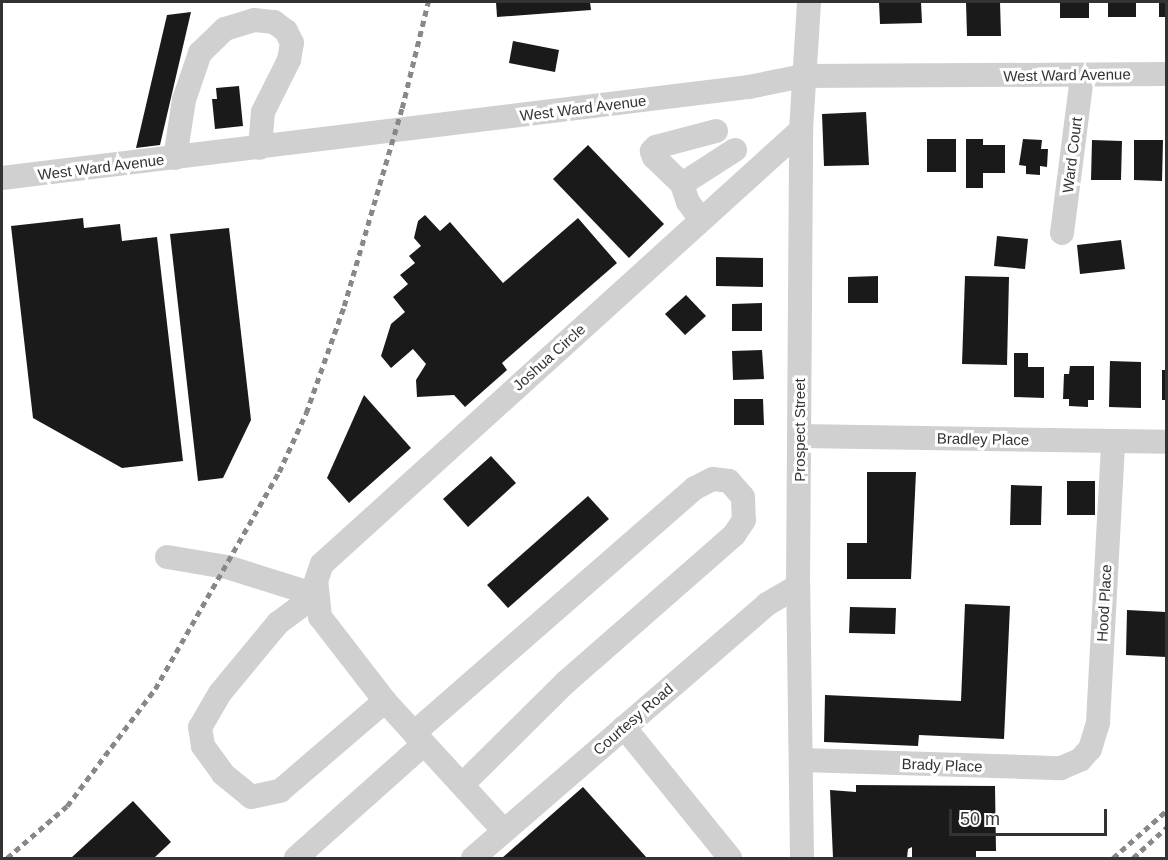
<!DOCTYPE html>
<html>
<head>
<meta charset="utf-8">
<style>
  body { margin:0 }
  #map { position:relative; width:1168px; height:860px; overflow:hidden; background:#fff; font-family:Arial,sans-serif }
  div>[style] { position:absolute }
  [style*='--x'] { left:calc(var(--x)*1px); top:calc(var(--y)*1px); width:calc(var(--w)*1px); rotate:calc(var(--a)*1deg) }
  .building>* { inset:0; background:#1a1a1a }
  .minor>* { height:24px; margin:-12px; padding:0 12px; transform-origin:12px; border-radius:12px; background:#d0d0d0 }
  .rail>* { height:4.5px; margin-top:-2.25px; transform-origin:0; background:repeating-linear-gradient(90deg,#888 0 6px,transparent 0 10.5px) }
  span { translate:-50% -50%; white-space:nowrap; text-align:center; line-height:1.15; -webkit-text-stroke:6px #fff; paint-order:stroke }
  .street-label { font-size:15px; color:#333 }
  .frame { position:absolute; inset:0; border:3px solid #333; pointer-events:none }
  .scale { position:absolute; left:949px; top:809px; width:158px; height:27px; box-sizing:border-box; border:3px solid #333; border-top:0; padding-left:8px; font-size:18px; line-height:21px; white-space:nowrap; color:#333; -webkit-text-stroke:4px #fff; paint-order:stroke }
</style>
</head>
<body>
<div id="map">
  <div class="building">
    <div style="clip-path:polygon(496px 2px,590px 2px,591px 10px,497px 17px)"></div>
    <div style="clip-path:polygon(879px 2px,921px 2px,922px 23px,880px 24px)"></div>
    <div style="clip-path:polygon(966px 2px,1000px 2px,1001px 36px,967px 36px)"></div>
    <div style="clip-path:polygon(1060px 2px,1089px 2px,1089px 18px,1060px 18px)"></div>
    <div style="clip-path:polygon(1108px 2px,1136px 2px,1136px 17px,1108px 17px)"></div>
    <div style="clip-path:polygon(1159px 2px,1166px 2px,1166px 17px,1159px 17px)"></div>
    <div style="clip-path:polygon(191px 12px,160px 145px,136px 148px,167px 15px)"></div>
    <div style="clip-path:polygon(513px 41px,559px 50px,555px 72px,509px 63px)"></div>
    <div style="clip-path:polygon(239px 86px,243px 126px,215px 129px,212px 99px,217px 99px,216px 88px)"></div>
    <div style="clip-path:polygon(866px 112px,869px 165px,824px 166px,822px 114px)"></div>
    <div style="clip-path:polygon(927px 139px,956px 139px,956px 172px,927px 172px)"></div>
    <div style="clip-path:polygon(966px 139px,983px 139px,983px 145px,1005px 145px,1005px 173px,983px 173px,983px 188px,966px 188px)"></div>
    <div style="clip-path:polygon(1023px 139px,1042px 140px,1041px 149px,1048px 149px,1047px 167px,1040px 166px,1040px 175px,1026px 174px,1026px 166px,1019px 165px)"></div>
    <div style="clip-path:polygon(1092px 140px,1122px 141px,1121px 180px,1091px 180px)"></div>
    <div style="clip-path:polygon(1134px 140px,1163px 140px,1162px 181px,1134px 180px)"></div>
    <div style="clip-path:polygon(588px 145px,664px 224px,629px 258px,553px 179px)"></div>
    <div style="clip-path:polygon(425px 215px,440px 231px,450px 222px,503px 283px,578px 218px,617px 263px,502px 363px,507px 370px,465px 407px,454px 395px,417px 397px,416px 380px,426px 364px,413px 349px,391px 368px,381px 356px,391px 324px,405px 312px,393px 297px,408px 284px,400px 275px,415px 263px,409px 256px,421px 246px,414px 238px,418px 221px)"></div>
    <div style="clip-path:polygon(83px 218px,84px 228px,120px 224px,122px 241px,157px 237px,183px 461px,122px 468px,33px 418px,11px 226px)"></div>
    <div style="clip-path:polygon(229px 228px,251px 420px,223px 478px,198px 481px,170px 234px)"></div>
    <div style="clip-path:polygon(997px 236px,1028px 239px,1025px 269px,994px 266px)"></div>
    <div style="clip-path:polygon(1121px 240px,1125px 269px,1080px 274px,1077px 245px)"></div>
    <div style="clip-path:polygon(716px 257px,763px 258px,763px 287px,716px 286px)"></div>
    <div style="clip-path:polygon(878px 276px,878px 303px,848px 303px,848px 277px)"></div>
    <div style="clip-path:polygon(965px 276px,1009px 277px,1007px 365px,962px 364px)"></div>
    <div style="clip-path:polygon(686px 295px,706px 316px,685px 335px,665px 314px)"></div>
    <div style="clip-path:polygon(762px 303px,762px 331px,732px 331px,732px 304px)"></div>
    <div style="clip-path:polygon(762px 350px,764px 379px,733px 380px,732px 351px)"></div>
    <div style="clip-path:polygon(1014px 353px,1028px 353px,1028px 367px,1044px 367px,1044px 398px,1014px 397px)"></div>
    <div style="clip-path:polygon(1110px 361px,1141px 362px,1141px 408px,1109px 407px)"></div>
    <div style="clip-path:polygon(1070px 366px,1094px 366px,1094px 400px,1088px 400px,1088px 407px,1069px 406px,1069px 399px,1063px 399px,1064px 374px,1069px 374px)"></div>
    <div style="clip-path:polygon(1162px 370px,1166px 370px,1166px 400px,1162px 400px)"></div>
    <div style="clip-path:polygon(364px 395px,411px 448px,349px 503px,327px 478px)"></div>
    <div style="clip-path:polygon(734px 399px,763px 399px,764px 425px,734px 425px)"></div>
    <div style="clip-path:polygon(491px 456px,516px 483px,468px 527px,443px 499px)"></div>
    <div style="clip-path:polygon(867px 472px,916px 472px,911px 579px,847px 579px,847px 543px,867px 543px)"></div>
    <div style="clip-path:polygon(1067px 481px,1095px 481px,1095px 515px,1067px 515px)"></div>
    <div style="clip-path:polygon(1011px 485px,1042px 486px,1041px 525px,1010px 525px)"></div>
    <div style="clip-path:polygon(588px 496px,609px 519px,508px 608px,487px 585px)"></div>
    <div style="clip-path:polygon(965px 604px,1010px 606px,1004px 739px,919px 735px,918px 746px,824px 742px,825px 695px,961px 701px)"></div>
    <div style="clip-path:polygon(850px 607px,896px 608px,895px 634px,849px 633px)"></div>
    <div style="clip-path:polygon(1127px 610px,1166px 612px,1166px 657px,1126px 655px)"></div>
    <div style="clip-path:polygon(856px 785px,995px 786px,996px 851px,976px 851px,976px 858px,912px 858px,912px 847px,908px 849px,907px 858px,833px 858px,830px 790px,856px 792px)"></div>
    <div style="clip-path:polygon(583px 787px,647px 858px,502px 858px)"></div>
    <div style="clip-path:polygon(133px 801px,171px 842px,154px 858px,71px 858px)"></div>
  </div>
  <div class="minor">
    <div style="--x:716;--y:131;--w:62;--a:165.1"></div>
    <div style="--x:656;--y:147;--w:6;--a:135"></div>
    <div style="--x:652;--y:151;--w:6;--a:72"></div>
    <div style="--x:654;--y:157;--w:39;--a:44"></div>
    <div style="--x:682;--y:184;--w:63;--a:-32.7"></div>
    <div style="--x:175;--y:158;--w:59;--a:-81.2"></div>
    <div style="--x:184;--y:100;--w:50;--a:-71.2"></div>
    <div style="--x:200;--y:53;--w:35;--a:-44"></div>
    <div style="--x:225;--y:29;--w:30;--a:-17"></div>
    <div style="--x:254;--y:20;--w:20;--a:6"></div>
    <div style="--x:274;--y:22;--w:15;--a:37"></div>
    <div style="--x:286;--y:31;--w:13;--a:63"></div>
    <div style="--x:292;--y:43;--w:17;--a:100"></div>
    <div style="--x:289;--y:60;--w:58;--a:116.6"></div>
    <div style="--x:263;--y:112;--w:36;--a:95"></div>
    <div style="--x:2;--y:178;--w:753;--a:-6.95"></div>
    <div style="--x:749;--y:87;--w:55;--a:-11.5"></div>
    <div style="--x:803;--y:76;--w:363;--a:-0.3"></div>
    <div style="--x:682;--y:184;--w:19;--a:72"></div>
    <div style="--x:688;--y:202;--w:22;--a:54"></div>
    <div style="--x:1062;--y:233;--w:158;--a:-82.7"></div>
    <div style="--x:800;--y:436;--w:366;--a:0.9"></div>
    <div style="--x:167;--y:557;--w:61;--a:9.5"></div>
    <div style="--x:227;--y:567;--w:93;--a:17.5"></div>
    <div style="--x:316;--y:595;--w:47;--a:143.6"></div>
    <div style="--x:278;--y:623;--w:91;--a:129.6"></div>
    <div style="--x:220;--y:693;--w:39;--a:120"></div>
    <div style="--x:200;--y:727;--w:19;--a:81"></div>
    <div style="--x:203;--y:746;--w:34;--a:54"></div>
    <div style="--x:223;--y:774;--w:36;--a:39"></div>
    <div style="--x:251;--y:797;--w:30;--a:-12"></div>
    <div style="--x:280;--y:791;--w:138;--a:-40.6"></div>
    <div style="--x:624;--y:727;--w:169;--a:51"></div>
    <div style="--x:414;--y:733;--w:373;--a:-41.1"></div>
    <div style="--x:695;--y:488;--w:20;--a:-27"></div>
    <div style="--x:713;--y:479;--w:16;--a:7"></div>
    <div style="--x:729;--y:481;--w:21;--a:49"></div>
    <div style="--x:743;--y:497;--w:23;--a:88"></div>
    <div style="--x:744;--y:520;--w:18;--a:124"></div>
    <div style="--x:734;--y:535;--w:223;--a:138.8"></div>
    <div style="--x:566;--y:682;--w:146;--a:135.3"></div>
    <div style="--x:802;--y:760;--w:259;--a:1.8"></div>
    <div style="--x:1061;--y:768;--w:21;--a:-23"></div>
    <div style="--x:1080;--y:760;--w:15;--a:-48"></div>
    <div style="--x:1090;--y:749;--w:28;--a:-73"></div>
    <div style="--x:1098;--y:722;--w:281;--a:-86.9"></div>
    <div style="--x:504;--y:831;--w:176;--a:-132.5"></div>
    <div style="--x:385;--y:701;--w:106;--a:-127.7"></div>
    <div style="--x:320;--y:617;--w:36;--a:-96"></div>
    <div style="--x:316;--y:581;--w:18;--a:-71"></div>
    <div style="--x:322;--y:564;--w:646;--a:-42.18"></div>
    <div style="--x:296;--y:858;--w:171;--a:-41.7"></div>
    <div style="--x:473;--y:858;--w:389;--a:-40.8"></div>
    <div style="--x:767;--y:604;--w:36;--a:-30"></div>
    <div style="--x:802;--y:858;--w:272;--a:-90.8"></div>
    <div style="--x:798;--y:586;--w:456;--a:-89.6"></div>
    <div style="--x:801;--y:130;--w:128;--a:-86.4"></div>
  </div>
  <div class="rail">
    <div style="--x:7;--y:858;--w:79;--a:-40.9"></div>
    <div style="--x:67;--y:806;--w:146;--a:-53.1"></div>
    <div style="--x:155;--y:689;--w:250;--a:-60.3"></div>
    <div style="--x:279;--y:472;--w:65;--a:-65.4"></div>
    <div style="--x:306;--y:413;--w:114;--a:-70.4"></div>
    <div style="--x:344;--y:306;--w:206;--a:-73.7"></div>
    <div style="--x:402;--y:108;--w:109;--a:-76.2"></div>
    <div style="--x:1113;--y:858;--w:71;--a:-41.6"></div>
    <div style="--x:1133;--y:858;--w:45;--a:-42.3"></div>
  </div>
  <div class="street-label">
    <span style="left:1067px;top:75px;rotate:-1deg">West Ward Avenue</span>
    <span style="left:583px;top:108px;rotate:-7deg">West Ward Avenue</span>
    <span style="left:1072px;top:155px;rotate:-83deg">Ward Court</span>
    <span style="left:101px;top:167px;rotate:-7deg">West Ward Avenue</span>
    <span style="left:549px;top:357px;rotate:-42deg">Joshua Circle</span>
    <span style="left:800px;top:430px;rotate:-90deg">Prospect Street</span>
    <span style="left:983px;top:439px;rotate:1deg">Bradley Place</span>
    <span style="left:1104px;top:603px;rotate:-87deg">Hood Place</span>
    <span style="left:633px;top:719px;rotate:-41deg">Courtesy Road</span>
    <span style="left:942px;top:765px;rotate:2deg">Brady Place</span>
  </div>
  <div class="frame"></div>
  <div class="scale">50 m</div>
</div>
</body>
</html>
